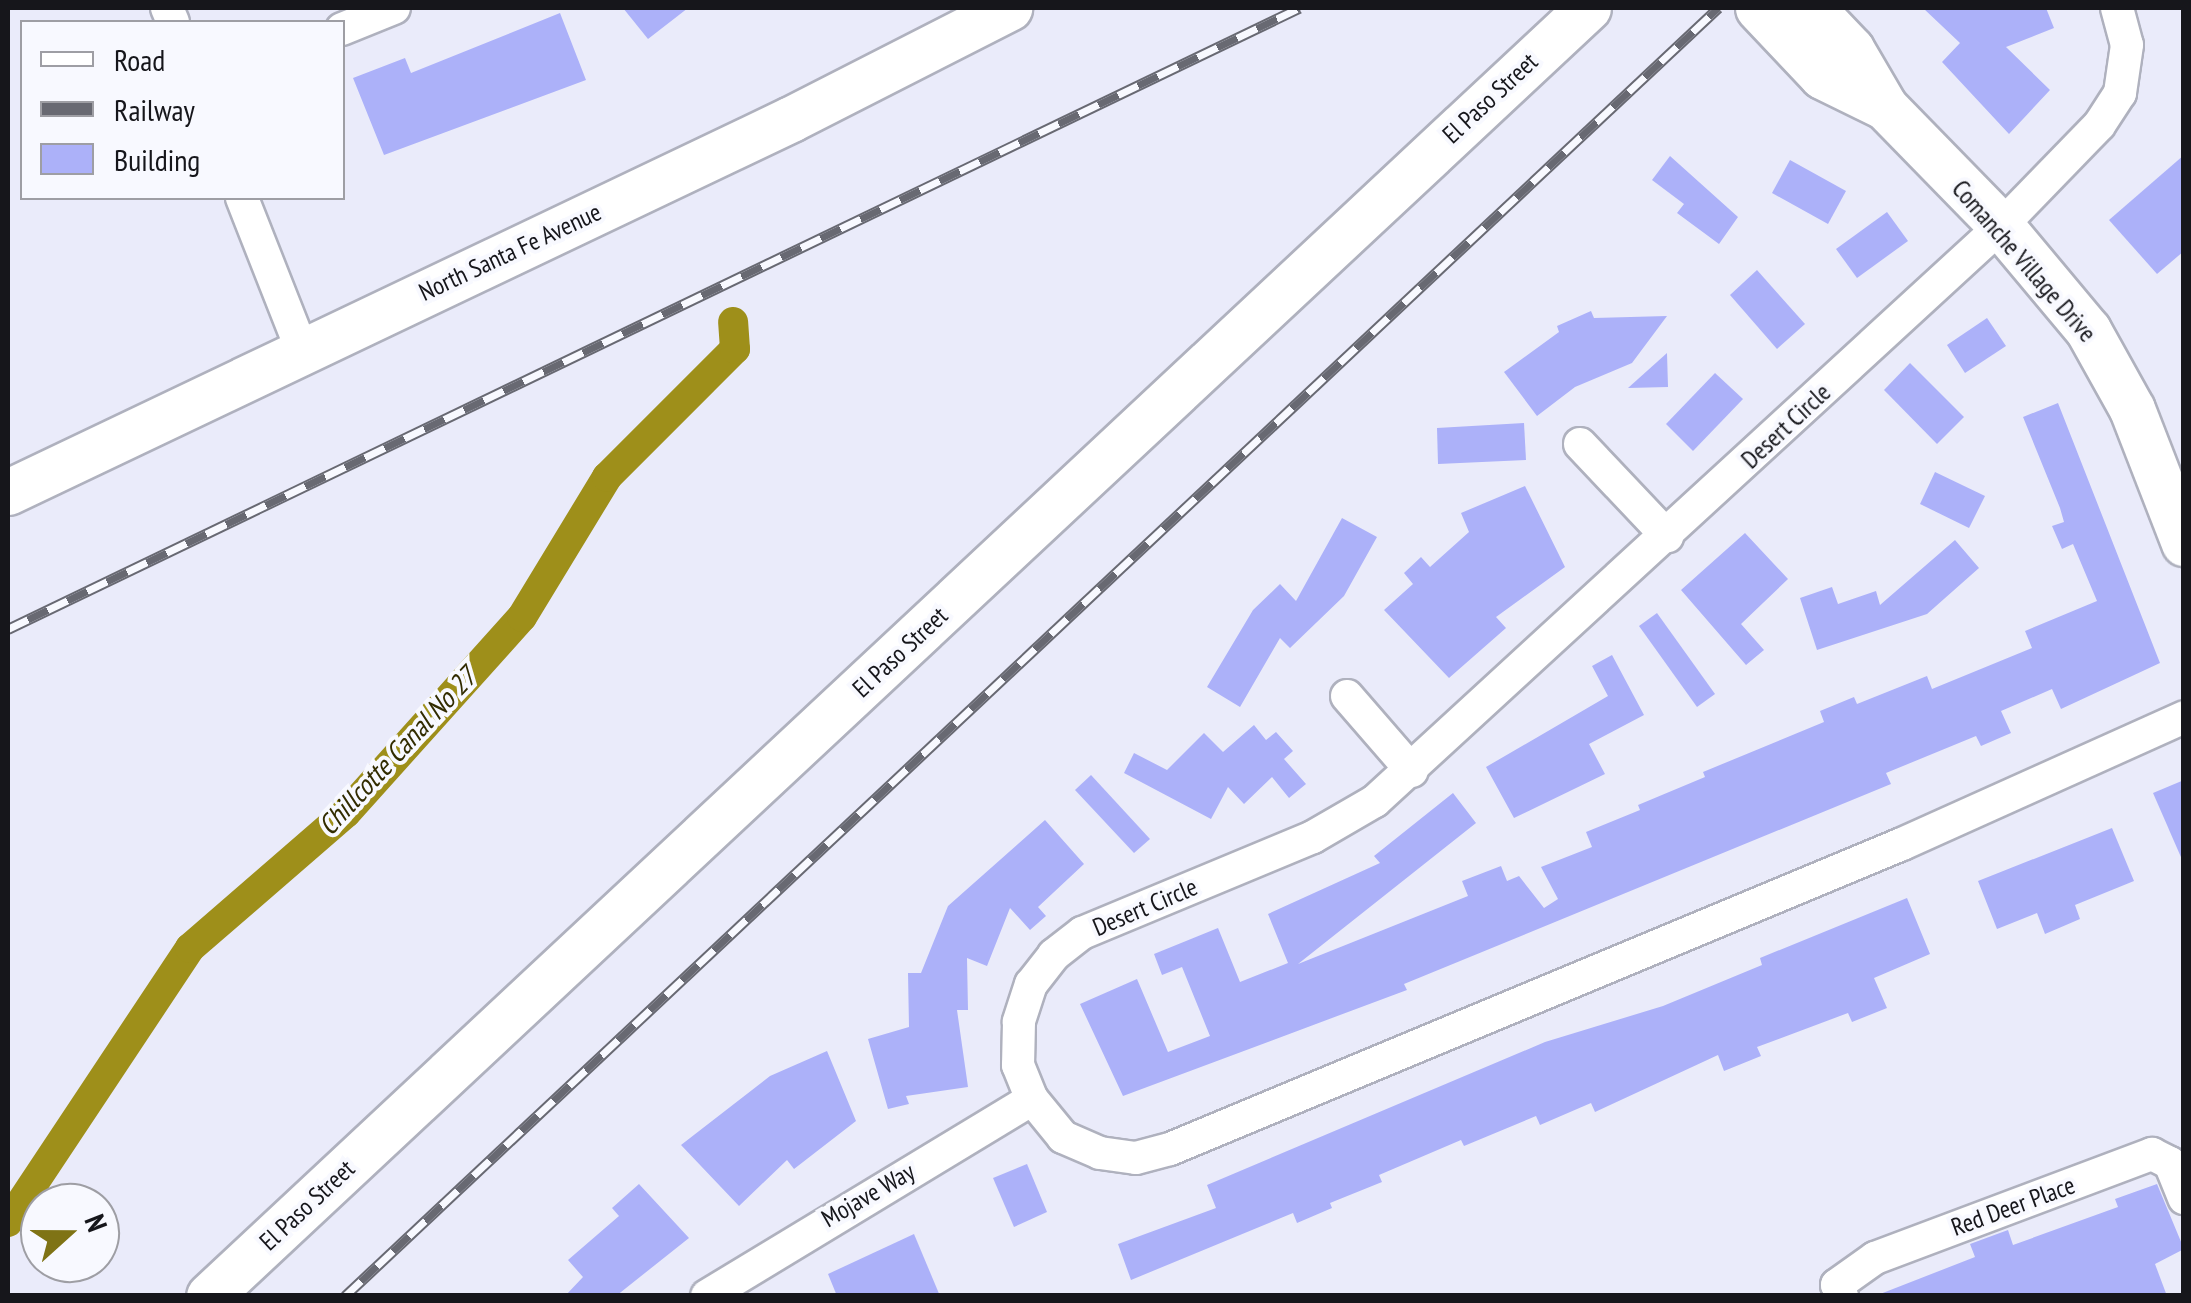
<!DOCTYPE html>
<html>
<head>
<meta charset="utf-8">
<style>
  body { margin:0 }
  #map { position:relative; width:2191px; height:1303px; overflow:hidden; background:#eaebfa; font-family:"PT Sans Narrow",sans-serif }
  div>[style] { position:absolute }
  [style*='--x'] { left:calc(var(--x)*1px); top:calc(var(--y)*1px); width:calc(var(--w)*1px); rotate:calc(var(--a)*1deg) }
  .canal>* { height:30px; margin:-15px; padding:0 15px; transform-origin:15px; border-radius:15px; background:#9e8f1a }
  .building>* { inset:0; background:#acb1f9 }
  .roads { filter:drop-shadow(2px 0 #afb1be) drop-shadow(-2px 0 #afb1be) drop-shadow(0 2px #afb1be) drop-shadow(0 -2px #afb1be) }
  .street>* { height:32px; margin:-16px; padding:0 16px; transform-origin:16px; border-radius:16px; background:#fff }
  .secondary>* { height:45px; margin:-22.5px; padding:0 22.5px; transform-origin:22.5px; border-radius:22.5px; background:#fff }
  .rail>* { height:11px; margin-top:-5.5px; transform-origin:0; background:repeating-linear-gradient(90deg,#f8f9ff 0 22px,#686972 0 44px); box-sizing:border-box; border-block:2px solid #686972 }
  span { translate:-50% -50%; white-space:nowrap; text-align:center; line-height:1.15; -webkit-text-stroke:8px #f8f9ff; paint-order:stroke }
  .street-label { font-size:25px; color:#16161b }
  .water-label { font-size:28px; color:#322c00; font-style:italic }
  .frame { position:absolute; inset:0; border:10px solid #16161b; pointer-events:none }
  .legend { position:absolute; left:20px; top:20px; width:325px; height:180px; box-sizing:border-box; background:#f8f9ff; border:2px solid #9e9ea4; margin:0; padding:12px 18px; list-style:none; font-size:30px; color:#16161b }
  .legend li { display:flex; align-items:center; gap:20px; height:50px }
  .legend b { width:50px; border:2px solid #9e9ea4 }
  .north { position:absolute; left:20px; top:1183px; width:100px; height:100px; box-sizing:border-box; background:#f8f9ff; border:2px solid #9e9ea4; border-radius:50%; rotate:69deg; font-size:28px; font-weight:700; line-height:40px; text-align:center; color:#16161b }
  .north::after { content:''; display:block; margin:auto; width:35px; height:45px; background:#7f7315; clip-path:polygon(50% 0,100% 100%,50% 72%,0 100%) }
</style>
</head>
<body>
<div id="map">
  <div class="canal">
    <div style="--x:8;--y:1222;--w:329;--a:-56.4"></div>
    <div style="--x:190;--y:948;--w:206;--a:-40.9"></div>
    <div style="--x:346;--y:813;--w:263;--a:-48.1"></div>
    <div style="--x:522;--y:617;--w:164;--a:-58.7"></div>
    <div style="--x:607;--y:477;--w:181;--a:-45"></div>
    <div style="--x:735;--y:349;--w:27;--a:-94"></div>
  </div>
  <div class="building">
    <div style="clip-path:polygon(623px 8px,688px 8px,648px 39px)"></div>
    <div style="clip-path:polygon(1923px 8px,2046px 8px,2054px 28px,2006px 47px,2050px 90px,2009px 134px,1942px 62px,1960px 43px)"></div>
    <div style="clip-path:polygon(560px 13px,586px 80px,384px 155px,353px 78px,405px 58px,411px 73px)"></div>
    <div style="clip-path:polygon(2184px 155px,2184px 251px,2157px 274px,2109px 220px)"></div>
    <div style="clip-path:polygon(1670px 156px,1738px 217px,1719px 244px,1677px 213px,1684px 204px,1652px 180px)"></div>
    <div style="clip-path:polygon(1790px 160px,1846px 191px,1828px 224px,1772px 193px)"></div>
    <div style="clip-path:polygon(1887px 212px,1908px 241px,1857px 278px,1836px 249px)"></div>
    <div style="clip-path:polygon(1757px 270px,1805px 324px,1777px 349px,1730px 295px)"></div>
    <div style="clip-path:polygon(1591px 311px,1594px 318px,1667px 316px,1632px 363px,1575px 387px,1537px 416px,1504px 372px,1559px 332px,1557px 326px)"></div>
    <div style="clip-path:polygon(1987px 318px,2006px 346px,1965px 373px,1947px 345px)"></div>
    <div style="clip-path:polygon(1667px 353px,1668px 387px,1628px 388px)"></div>
    <div style="clip-path:polygon(1910px 363px,1964px 417px,1937px 444px,1884px 390px)"></div>
    <div style="clip-path:polygon(1715px 373px,1743px 399px,1693px 451px,1666px 424px)"></div>
    <div style="clip-path:polygon(2058px 403px,2160px 663px,2061px 709px,2052px 689px,2001px 711px,2011px 733px,1981px 746px,1976px 736px,1886px 773px,1891px 784px,1404px 984px,1407px 990px,1123px 1096px,1080px 1004px,1137px 979px,1168px 1052px,1210px 1036px,1182px 967px,1162px 975px,1154px 954px,1218px 928px,1240px 982px,1288px 963px,1268px 914px,1380px 863px,1374px 856px,1453px 793px,1476px 823px,1298px 964px,1468px 896px,1462px 881px,1501px 866px,1507px 881px,1519px 876px,1544px 908px,1558px 899px,1541px 867px,1592px 847px,1586px 832px,1640px 810px,1638px 805px,1705px 777px,1703px 772px,1824px 722px,1820px 711px,1854px 697px,1857px 704px,1927px 676px,1932px 689px,2032px 648px,2025px 631px,2097px 601px,2073px 544px,2062px 549px,2052px 526px,2064px 522px,2060px 508px,2023px 417px)"></div>
    <div style="clip-path:polygon(1524px 423px,1526px 460px,1438px 464px,1437px 428px)"></div>
    <div style="clip-path:polygon(1935px 472px,1985px 496px,1969px 528px,1920px 504px)"></div>
    <div style="clip-path:polygon(1525px 486px,1565px 567px,1496px 617px,1506px 628px,1449px 678px,1384px 610px,1413px 584px,1404px 573px,1421px 557px,1430px 567px,1469px 532px,1461px 513px)"></div>
    <div style="clip-path:polygon(1342px 518px,1377px 537px,1344px 596px,1290px 648px,1280px 638px,1240px 707px,1207px 687px,1253px 610px,1280px 584px,1296px 601px)"></div>
    <div style="clip-path:polygon(1745px 533px,1788px 579px,1741px 624px,1764px 650px,1746px 665px,1681px 590px)"></div>
    <div style="clip-path:polygon(1955px 540px,1979px 568px,1927px 614px,1817px 650px,1800px 598px,1832px 587px,1838px 604px,1876px 591px,1880px 605px)"></div>
    <div style="clip-path:polygon(1657px 613px,1715px 694px,1697px 707px,1639px 626px)"></div>
    <div style="clip-path:polygon(1612px 655px,1644px 715px,1589px 744px,1605px 774px,1514px 818px,1486px 767px,1608px 696px,1592px 666px)"></div>
    <div style="clip-path:polygon(1254px 725px,1266px 740px,1276px 732px,1293px 751px,1284px 759px,1306px 784px,1289px 798px,1272px 777px,1244px 804px,1228px 787px,1211px 819px,1124px 773px,1134px 753px,1167px 770px,1204px 733px,1223px 752px)"></div>
    <div style="clip-path:polygon(1091px 775px,1150px 839px,1134px 853px,1075px 790px)"></div>
    <div style="clip-path:polygon(2184px 780px,2184px 864px,2153px 793px)"></div>
    <div style="clip-path:polygon(1045px 820px,1084px 864px,1038px 907px,1046px 916px,1030px 930px,1010px 908px,987px 966px,967px 958px,968px 1010px,957px 1010px,968px 1087px,906px 1096px,909px 1104px,888px 1109px,868px 1039px,909px 1027px,908px 973px,921px 973px,948px 906px)"></div>
    <div style="clip-path:polygon(2112px 828px,2134px 881px,2075px 905px,2080px 919px,2045px 934px,2037px 913px,1997px 929px,1978px 881px)"></div>
    <div style="clip-path:polygon(1907px 898px,1930px 954px,1874px 978px,1887px 1008px,1852px 1022px,1848px 1013px,1757px 1047px,1761px 1056px,1724px 1071px,1718px 1055px,1595px 1112px,1591px 1103px,1540px 1125px,1536px 1116px,1464px 1146px,1461px 1140px,1379px 1175px,1382px 1182px,1330px 1203px,1332px 1208px,1297px 1223px,1293px 1213px,1131px 1280px,1118px 1244px,1216px 1208px,1207px 1185px,1545px 1042px,1663px 1006px,1762px 965px,1760px 958px)"></div>
    <div style="clip-path:polygon(827px 1051px,856px 1121px,794px 1169px,787px 1160px,739px 1206px,681px 1145px,770px 1076px)"></div>
    <div style="clip-path:polygon(1027px 1164px,1047px 1212px,1014px 1227px,993px 1178px)"></div>
    <div style="clip-path:polygon(639px 1184px,689px 1238px,616px 1296px,565px 1296px,583px 1277px,568px 1260px,619px 1216px,612px 1208px)"></div>
    <div style="clip-path:polygon(2157px 1184px,2184px 1249px,2155px 1264px,2167px 1296px,1875px 1296px,1975px 1257px,1970px 1244px,2008px 1230px,2013px 1245px,2118px 1207px,2115px 1199px)"></div>
    <div style="clip-path:polygon(914px 1234px,940px 1296px,837px 1296px,828px 1274px)"></div>
  </div>
  <div class="roads">
    <div class="street">
      <div style="--x:167;--y:8;--w:15;--a:67"></div>
      <div style="--x:2117;--y:8;--w:38;--a:75"></div>
      <div style="--x:2127;--y:45;--w:49;--a:98.3"></div>
      <div style="--x:2120;--y:93;--w:38;--a:123"></div>
      <div style="--x:2099;--y:125;--w:141;--a:134.1"></div>
      <div style="--x:2001;--y:226;--w:850;--a:137.43"></div>
      <div style="--x:1375;--y:801;--w:72;--a:149.9"></div>
      <div style="--x:1313;--y:837;--w:250;--a:157.4"></div>
      <div style="--x:1082;--y:933;--w:36;--a:142"></div>
      <div style="--x:1054;--y:955;--w:37;--a:128"></div>
      <div style="--x:1031;--y:984;--w:40;--a:108"></div>
      <div style="--x:1019;--y:1022;--w:43;--a:91.3"></div>
      <div style="--x:1018;--y:1065;--w:37;--a:68"></div>
      <div style="--x:1032;--y:1099;--w:49;--a:50.8"></div>
      <div style="--x:1063;--y:1137;--w:40;--a:23.4"></div>
      <div style="--x:1100;--y:1153;--w:36;--a:8"></div>
      <div style="--x:1136;--y:1158;--w:35;--a:-15"></div>
      <div style="--x:1170;--y:1149;--w:793;--a:-22.62"></div>
      <div style="--x:1902;--y:844;--w:309;--a:-24.2"></div>
      <div style="--x:342;--y:29;--w:56;--a:-22"></div>
      <div style="--x:242;--y:198;--w:163;--a:68.5"></div>
      <div style="--x:1580;--y:444;--w:127;--a:46.6"></div>
      <div style="--x:1347;--y:696;--w:99;--a:49.1"></div>
      <div style="--x:707;--y:1296;--w:380;--a:-31.2"></div>
      <div style="--x:1842;--y:1296;--w:12;--a:-114"></div>
      <div style="--x:1837;--y:1285;--w:47;--a:-35.4"></div>
      <div style="--x:1875;--y:1258;--w:296;--a:-20.6"></div>
      <div style="--x:2152;--y:1154;--w:20;--a:27"></div>
      <div style="--x:2170;--y:1163;--w:38;--a:68"></div>
    </div>
    <div class="secondary">
      <div style="--x:1758;--y:8;--w:93;--a:46.7"></div>
      <div style="--x:1822;--y:76;--w:70;--a:26.2"></div>
      <div style="--x:1812;--y:8;--w:57;--a:46.4"></div>
      <div style="--x:1851;--y:49;--w:67;--a:59.6"></div>
      <div style="--x:1885;--y:107;--w:166;--a:45.7"></div>
      <div style="--x:2001;--y:226;--w:136;--a:50.1"></div>
      <div style="--x:2088;--y:330;--w:90;--a:60.9"></div>
      <div style="--x:2132;--y:409;--w:144;--a:68.8"></div>
      <div style="--x:8;--y:492;--w:867;--a:-25.47"></div>
      <div style="--x:791;--y:119;--w:245;--a:-27"></div>
      <div style="--x:209;--y:1296;--w:1887;--a:-43.05"></div>
    </div>
  </div>
  <div class="rail">
    <div style="--x:8;--y:629;--w:1433;--a:-25.69"></div>
    <div style="--x:345;--y:1296;--w:1883;--a:-43.17"></div>
  </div>
  <div class="street-label">
    <span style="left:1490px;top:98px;rotate:-43deg">El Paso Street</span>
    <span style="left:510px;top:252px;rotate:-25deg">North Santa Fe Avenue</span>
    <span style="left:2024px;top:261px;rotate:49deg">Comanche Village Drive</span>
    <span style="left:1786px;top:426px;rotate:-43deg">Desert Circle</span>
    <span style="left:900px;top:652px;rotate:-43deg">El Paso Street</span>
    <span style="left:1145px;top:907px;rotate:-23deg">Desert Circle</span>
    <span style="left:868px;top:1195px;rotate:-30deg">Mojave Way</span>
    <span style="left:307px;top:1205px;rotate:-43deg">El Paso Street</span>
    <span style="left:2013px;top:1206px;rotate:-20deg">Red Deer Place</span>
  </div>
  <div class="water-label">
    <span style="left:397px;top:751px;rotate:-47deg">Chillcotte Canal No 27</span>
  </div>
  <div class="frame"></div>
  <ul class="legend">
  <li><b style="height:12px;background:#fff"></b>Road</li>
  <li><b style="height:12px;background:#686972"></b>Railway</li>
  <li><b style="height:28px;background:#acb1f9"></b>Building</li>
  </ul>
  <div class="north">N</div>
</div>
</body>
</html>
